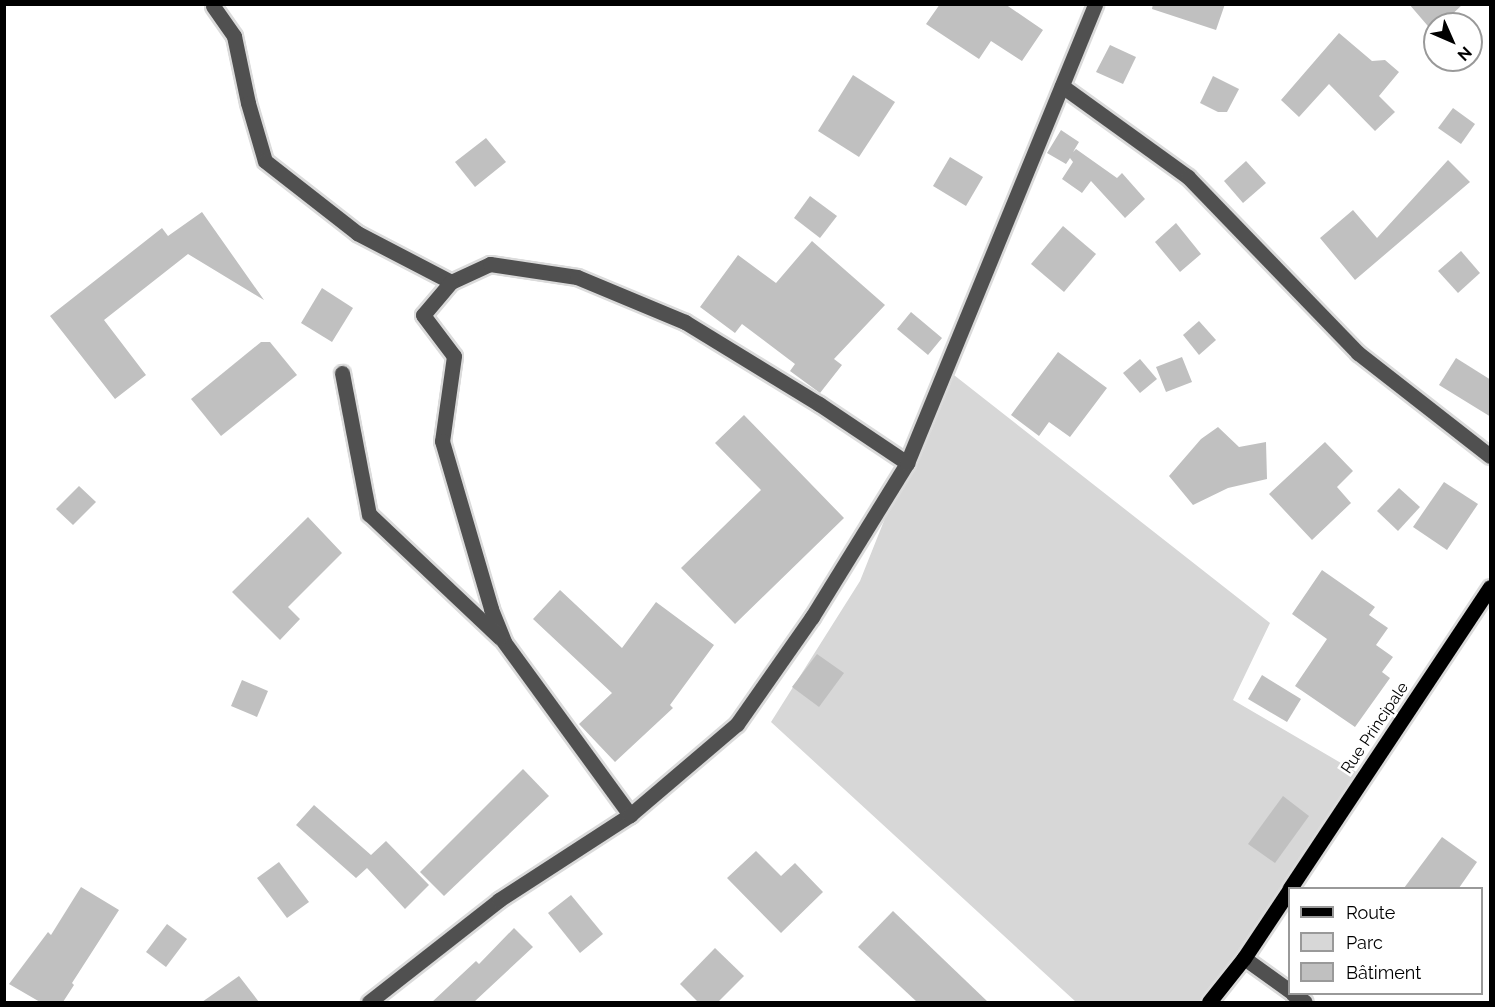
<!DOCTYPE html>
<html>
<head>
<meta charset="utf-8">
<style>
  body { margin:0 }
  #map { position:relative; width:1495px; height:1007px; overflow:hidden; background:#fff; font-family:Raleway,sans-serif }
  div>[style] { position:absolute }
  [style*='--x'] { left:calc(var(--x)*1px); top:calc(var(--y)*1px); width:calc(var(--w)*1px); rotate:calc(var(--a)*1deg) }
  .green>* { inset:0; background:#d7d7d7 }
  .building>* { inset:0; background:#c0c0c0 }
  .roads { filter:drop-shadow(2px 0 #dbdbdb) drop-shadow(-2px 0 #dbdbdb) drop-shadow(0 2px #dbdbdb) drop-shadow(0 -2px #dbdbdb) }
  .minor>* { height:15px; margin:-7.5px; padding:0 7.5px; transform-origin:7.5px; border-radius:7.5px; background:#505050 }
  .major>* { height:15px; margin:-7.5px; padding:0 7.5px; transform-origin:7.5px; border-radius:7.5px; background:#000 }
  span { translate:-50% -50%; white-space:nowrap; text-align:center; line-height:1.15; -webkit-text-stroke:5px #fff; paint-order:stroke }
  .street-label { font-size:16px; color:#000 }
  .frame { position:absolute; inset:0; border:6px solid #000; pointer-events:none }
  .legend { position:absolute; left:1288px; top:887px; width:195px; height:108px; box-sizing:border-box; background:#fff; border:2px solid #999; margin:0; padding:8px 10px; list-style:none; font-size:18px; color:#000 }
  .legend li { display:flex; align-items:center; gap:12px; height:30px }
  .legend b { width:30px; border:2px solid #999 }
  .north { position:absolute; left:1423px; top:12px; width:60px; height:60px; box-sizing:border-box; background:#fff; border:2px solid #999; border-radius:50%; rotate:135deg; font-size:16px; font-weight:700; line-height:24px; text-align:center; color:#000 }
  .north::after { content:''; display:block; margin:auto; width:21px; height:27px; background:#000; clip-path:polygon(50% 0,100% 100%,50% 72%,0 100%) }
</style>
</head>
<body>
<div id="map">
  <div class="green">
    <div style="clip-path:polygon(945px 368px,1270px 623px,1233px 700px,1365px 777px,1209px 1002px,1076px 1002px,771px 722px,860px 581px)"></div>
  </div>
  <div class="building">
    <div style="clip-path:polygon(940px 4px,1005px 4px,1043px 30px,1022px 61px,991px 41px,979px 59px,926px 24px)"></div>
    <div style="clip-path:polygon(1153px 4px,1225px 4px,1216px 30px,1152px 9px)"></div>
    <div style="clip-path:polygon(1409px 4px,1463px 4px,1442px 24px,1435px 24px,1433px 32px)"></div>
    <div style="clip-path:polygon(1339px 33px,1372px 61px,1385px 60px,1399px 72px,1379px 96px,1395px 112px,1375px 131px,1329px 84px,1299px 117px,1281px 100px)"></div>
    <div style="clip-path:polygon(1110px 45px,1136px 57px,1123px 84px,1096px 72px)"></div>
    <div style="clip-path:polygon(853px 75px,895px 102px,859px 157px,818px 131px)"></div>
    <div style="clip-path:polygon(1213px 76px,1239px 89px,1227px 112px,1218px 112px,1200px 103px)"></div>
    <div style="clip-path:polygon(1453px 108px,1475px 124px,1461px 144px,1438px 128px)"></div>
    <div style="clip-path:polygon(1061px 130px,1079px 142px,1073px 152px,1076px 149px,1117px 178px,1122px 173px,1145px 199px,1125px 218px,1091px 181px,1082px 193px,1062px 179px,1073px 162px,1070px 158px,1066px 164px,1047px 153px)"></div>
    <div style="clip-path:polygon(486px 138px,506px 162px,475px 187px,455px 162px)"></div>
    <div style="clip-path:polygon(950px 157px,983px 177px,966px 206px,933px 186px)"></div>
    <div style="clip-path:polygon(1448px 160px,1470px 182px,1355px 280px,1320px 238px,1353px 210px,1377px 238px)"></div>
    <div style="clip-path:polygon(1246px 161px,1266px 183px,1243px 203px,1224px 181px)"></div>
    <div style="clip-path:polygon(810px 196px,837px 216px,820px 238px,794px 218px)"></div>
    <div style="clip-path:polygon(202px 212px,264px 300px,188px 254px,104px 320px,146px 375px,115px 399px,50px 316px,162px 228px,168px 236px)"></div>
    <div style="clip-path:polygon(1176px 223px,1201px 254px,1180px 272px,1155px 242px)"></div>
    <div style="clip-path:polygon(1063px 226px,1096px 254px,1064px 292px,1031px 264px)"></div>
    <div style="clip-path:polygon(812px 241px,885px 305px,834px 359px,842px 365px,820px 393px,790px 371px,795px 364px,742px 324px,735px 333px,700px 307px,738px 255px,776px 283px)"></div>
    <div style="clip-path:polygon(1461px 251px,1480px 273px,1458px 293px,1438px 271px)"></div>
    <div style="clip-path:polygon(322px 288px,353px 308px,332px 342px,301px 323px)"></div>
    <div style="clip-path:polygon(911px 312px,942px 338px,928px 355px,897px 329px)"></div>
    <div style="clip-path:polygon(1199px 321px,1216px 340px,1199px 355px,1183px 335px)"></div>
    <div style="clip-path:polygon(261px 342px,270px 342px,297px 375px,221px 436px,191px 399px)"></div>
    <div style="clip-path:polygon(1058px 352px,1107px 388px,1070px 437px,1049px 422px,1039px 436px,1011px 415px)"></div>
    <div style="clip-path:polygon(1182px 357px,1192px 382px,1166px 392px,1156px 367px)"></div>
    <div style="clip-path:polygon(1456px 358px,1491px 380px,1491px 417px,1439px 385px)"></div>
    <div style="clip-path:polygon(1140px 359px,1157px 379px,1140px 393px,1123px 373px)"></div>
    <div style="clip-path:polygon(744px 415px,844px 518px,735px 624px,681px 568px,761px 490px,715px 443px)"></div>
    <div style="clip-path:polygon(1218px 427px,1239px 447px,1266px 442px,1267px 479px,1228px 488px,1193px 505px,1169px 476px,1201px 439px)"></div>
    <div style="clip-path:polygon(1325px 442px,1353px 471px,1337px 487px,1351px 503px,1312px 540px,1269px 494px)"></div>
    <div style="clip-path:polygon(1444px 482px,1478px 504px,1447px 550px,1413px 527px)"></div>
    <div style="clip-path:polygon(79px 486px,96px 502px,73px 525px,56px 509px)"></div>
    <div style="clip-path:polygon(1399px 488px,1420px 507px,1398px 531px,1377px 511px)"></div>
    <div style="clip-path:polygon(308px 517px,342px 553px,288px 607px,300px 619px,280px 640px,232px 592px)"></div>
    <div style="clip-path:polygon(1322px 570px,1375px 607px,1369px 615px,1388px 628px,1376px 645px,1393px 657px,1382px 672px,1390px 678px,1355px 727px,1295px 686px,1327px 639px,1292px 614px)"></div>
    <div style="clip-path:polygon(560px 590px,622px 648px,656px 602px,714px 645px,670px 705px,673px 708px,615px 762px,579px 724px,612px 693px,533px 619px)"></div>
    <div style="clip-path:polygon(817px 654px,844px 673px,819px 707px,792px 687px)"></div>
    <div style="clip-path:polygon(1262px 675px,1301px 699px,1287px 722px,1248px 699px)"></div>
    <div style="clip-path:polygon(242px 680px,268px 691px,257px 717px,231px 706px)"></div>
    <div style="clip-path:polygon(523px 769px,549px 796px,444px 896px,420px 872px)"></div>
    <div style="clip-path:polygon(1283px 796px,1309px 816px,1275px 863px,1248px 844px)"></div>
    <div style="clip-path:polygon(314px 805px,371px 855px,386px 841px,429px 885px,405px 909px,367px 868px,356px 878px,296px 825px)"></div>
    <div style="clip-path:polygon(1442px 837px,1477px 862px,1459px 888px,1404px 888px)"></div>
    <div style="clip-path:polygon(756px 851px,781px 876px,795px 863px,823px 892px,781px 933px,727px 878px)"></div>
    <div style="clip-path:polygon(279px 862px,309px 902px,287px 918px,257px 878px)"></div>
    <div style="clip-path:polygon(81px 887px,119px 910px,72px 983px,74px 985px,63px 1002px,40px 1002px,9px 984px,48px 932px,51px 935px)"></div>
    <div style="clip-path:polygon(571px 895px,603px 934px,580px 953px,548px 913px)"></div>
    <div style="clip-path:polygon(893px 911px,988px 1002px,917px 1002px,858px 947px)"></div>
    <div style="clip-path:polygon(167px 924px,187px 939px,166px 967px,146px 952px)"></div>
    <div style="clip-path:polygon(514px 928px,533px 947px,474px 1002px,432px 1002px,476px 961px,479px 964px)"></div>
    <div style="clip-path:polygon(715px 948px,744px 976px,718px 1002px,698px 1002px,680px 984px)"></div>
    <div style="clip-path:polygon(239px 976px,259px 1002px,202px 1002px)"></div>
  </div>
  <div class="roads">
    <div class="minor">
      <div style="--x:213;--y:6;--w:37;--a:55"></div>
      <div style="--x:234;--y:36;--w:68;--a:78.2"></div>
      <div style="--x:248;--y:103;--w:60;--a:73.7"></div>
      <div style="--x:265;--y:161;--w:117;--a:38"></div>
      <div style="--x:357;--y:233;--w:106;--a:27.5"></div>
      <div style="--x:451;--y:282;--w:43;--a:-24.8"></div>
      <div style="--x:490;--y:264;--w:88;--a:8.5"></div>
      <div style="--x:577;--y:277;--w:117;--a:22.6"></div>
      <div style="--x:685;--y:322;--w:157;--a:31.5"></div>
      <div style="--x:819;--y:404;--w:106;--a:33.8"></div>
      <div style="--x:1062;--y:86;--w:155;--a:35.8"></div>
      <div style="--x:1188;--y:177;--w:245;--a:46"></div>
      <div style="--x:1358;--y:353;--w:167;--a:38"></div>
      <div style="--x:451;--y:282;--w:43;--a:130.3"></div>
      <div style="--x:423;--y:315;--w:51;--a:52.9"></div>
      <div style="--x:454;--y:356;--w:86;--a:98"></div>
      <div style="--x:442;--y:441;--w:175;--a:73.7"></div>
      <div style="--x:491;--y:609;--w:35;--a:68"></div>
      <div style="--x:504;--y:642;--w:214;--a:53.9"></div>
      <div style="--x:342;--y:373;--w:144;--a:79.2"></div>
      <div style="--x:369;--y:514;--w:180;--a:43.4"></div>
      <div style="--x:1244;--y:958;--w:57;--a:35.7"></div>
      <div style="--x:1293;--y:994;--w:14;--a:34"></div>
      <div style="--x:369;--y:1002;--w:165;--a:-38.1"></div>
      <div style="--x:499;--y:900;--w:156;--a:-33"></div>
      <div style="--x:630;--y:815;--w:140;--a:-40.4"></div>
      <div style="--x:737;--y:724;--w:131;--a:-55"></div>
      <div style="--x:812;--y:617;--w:181;--a:-58.3"></div>
      <div style="--x:907;--y:463;--w:496;--a:-67.7"></div>
    </div>
    <div class="major">
      <div style="--x:1290;--y:888;--w:361;--a:-56.4"></div>
      <div style="--x:1209;--y:1002;--w:56;--a:-51.5"></div>
      <div style="--x:1244;--y:958;--w:83;--a:-56.3"></div>
    </div>
  </div>
  <div class="street-label">
    <span style="left:1375px;top:728px;rotate:-56deg">Rue Principale</span>
  </div>
  <div class="frame"></div>
  <ul class="legend">
  <li><b style="height:8px;background:#000"></b>Route</li>
  <li><b style="height:16px;background:#d7d7d7"></b>Parc</li>
  <li><b style="height:16px;background:#c0c0c0"></b>Bâtiment</li>
  </ul>
  <div class="north">N</div>
</div>
</body>
</html>
